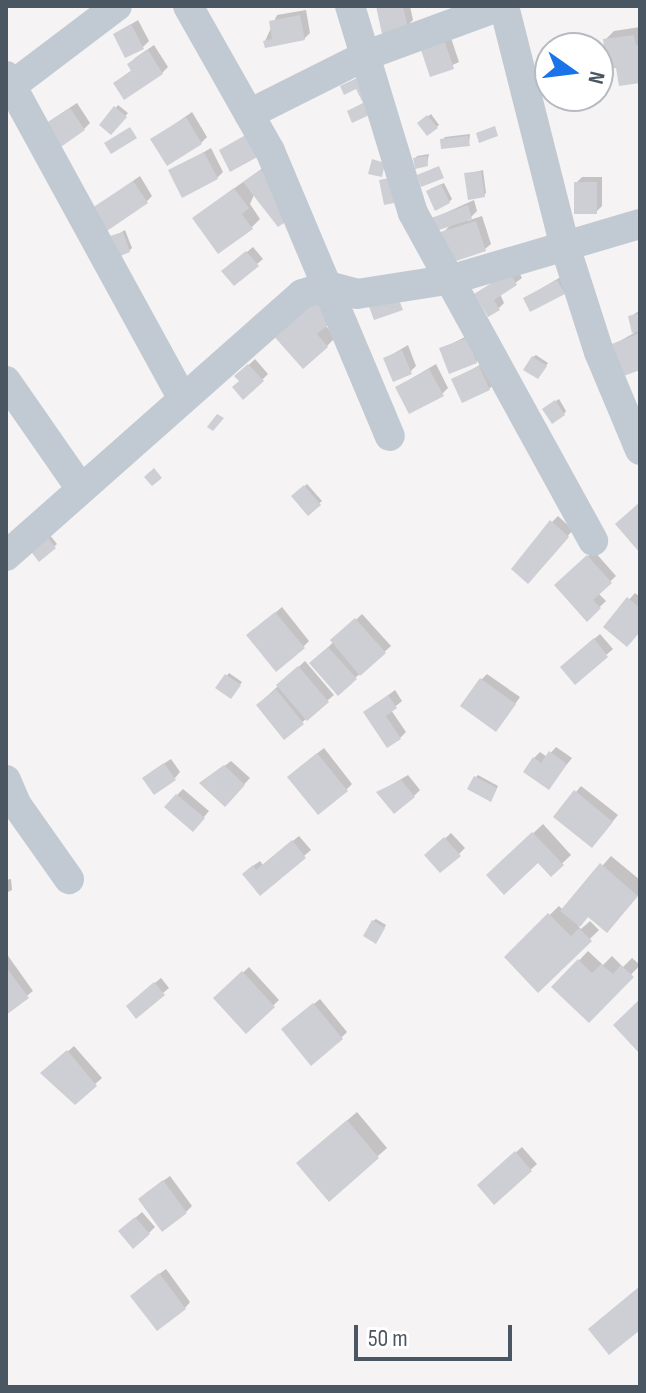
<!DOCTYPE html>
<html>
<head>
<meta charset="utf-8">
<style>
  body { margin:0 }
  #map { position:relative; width:646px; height:1393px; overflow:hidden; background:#f5f3f3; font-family:"Sofia Sans Condensed",sans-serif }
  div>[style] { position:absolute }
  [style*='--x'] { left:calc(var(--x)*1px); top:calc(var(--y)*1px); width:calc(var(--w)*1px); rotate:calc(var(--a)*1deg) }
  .shadow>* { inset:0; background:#0003 }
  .building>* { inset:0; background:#cdcfd5 }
  .minor>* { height:30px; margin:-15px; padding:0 15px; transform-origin:15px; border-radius:15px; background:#c1cad2 }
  span { translate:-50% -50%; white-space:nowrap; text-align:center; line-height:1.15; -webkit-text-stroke:7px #fff; paint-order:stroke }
  .frame { position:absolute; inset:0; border:8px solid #4a5661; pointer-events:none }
  .north { position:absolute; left:534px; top:32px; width:80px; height:80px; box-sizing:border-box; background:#fff; border:2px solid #b7bbc0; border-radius:50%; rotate:104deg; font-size:22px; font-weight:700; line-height:32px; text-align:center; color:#4a5661 }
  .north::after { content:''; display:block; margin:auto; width:28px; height:36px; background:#1a73e8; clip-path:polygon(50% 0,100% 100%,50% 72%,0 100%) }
  .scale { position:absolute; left:354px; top:1325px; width:158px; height:36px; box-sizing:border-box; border:4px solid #4a5661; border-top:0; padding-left:10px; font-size:24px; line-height:28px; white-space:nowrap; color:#4a5661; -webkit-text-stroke:6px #fff; paint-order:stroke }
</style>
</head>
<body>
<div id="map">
  <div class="shadow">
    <div style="clip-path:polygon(378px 6px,410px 6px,413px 20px,407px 26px)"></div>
    <div style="clip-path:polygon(306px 10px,310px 33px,304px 39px,265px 41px,277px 15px)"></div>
    <div style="clip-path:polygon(138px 20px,149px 41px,143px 47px,115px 34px)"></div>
    <div style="clip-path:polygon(640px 27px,640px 81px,605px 40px,614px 31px)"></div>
    <div style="clip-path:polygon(449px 32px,459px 62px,431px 75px)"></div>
    <div style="clip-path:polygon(154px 45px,168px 67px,162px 73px,115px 83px,133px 69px,129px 64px,135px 58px)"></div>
    <div style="clip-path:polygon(77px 103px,90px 123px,84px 129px,48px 122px)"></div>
    <div style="clip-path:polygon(118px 105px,128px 113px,111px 133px,102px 125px)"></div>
    <div style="clip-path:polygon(192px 112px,207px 137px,201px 143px,153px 139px)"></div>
    <div style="clip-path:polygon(431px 114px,439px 125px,428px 134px,420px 123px)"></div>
    <div style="clip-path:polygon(470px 134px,469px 144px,442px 140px,445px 137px)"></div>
    <div style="clip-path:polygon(211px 148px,223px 172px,217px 178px,171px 171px)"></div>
    <div style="clip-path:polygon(429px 154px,427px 164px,415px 159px,417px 156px)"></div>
    <div style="clip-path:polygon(267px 165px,250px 204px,260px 219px,251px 228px,204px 210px)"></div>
    <div style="clip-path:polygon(483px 170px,486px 193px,484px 195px,467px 174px)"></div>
    <div style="clip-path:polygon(140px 176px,152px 196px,146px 202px,91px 210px)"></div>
    <div style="clip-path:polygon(582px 177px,602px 177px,602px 206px,596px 212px,576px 183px)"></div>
    <div style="clip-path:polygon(444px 183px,452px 199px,449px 202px,430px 189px)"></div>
    <div style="clip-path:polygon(474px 200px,477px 211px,467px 221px,482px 216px,491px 244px,485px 249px,443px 233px,452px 223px,434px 218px)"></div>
    <div style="clip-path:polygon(125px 230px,132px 248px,129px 251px,113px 237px)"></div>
    <div style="clip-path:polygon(253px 247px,263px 259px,257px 264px,230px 266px)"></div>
    <div style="clip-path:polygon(516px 267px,522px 278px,500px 294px,504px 303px,499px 308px,476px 294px)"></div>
    <div style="clip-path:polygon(564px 275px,570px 287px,564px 292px,525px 298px)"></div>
    <div style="clip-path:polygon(640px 310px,640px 367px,611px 346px,634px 333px,630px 317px)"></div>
    <div style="clip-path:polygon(325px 325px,336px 337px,327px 346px,274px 333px)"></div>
    <div style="clip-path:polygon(473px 333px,482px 356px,476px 362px,441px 349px)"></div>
    <div style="clip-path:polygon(408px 345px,416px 366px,410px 372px,386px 358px)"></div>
    <div style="clip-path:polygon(536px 355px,548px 363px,540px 374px,533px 357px)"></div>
    <div style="clip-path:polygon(255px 359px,268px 374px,262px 380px,241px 380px,237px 376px)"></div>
    <div style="clip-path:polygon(485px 362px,495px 383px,489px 389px,453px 380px)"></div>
    <div style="clip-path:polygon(436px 364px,448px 388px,442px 394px,397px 387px)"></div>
    <div style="clip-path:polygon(559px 399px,566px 411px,564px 414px,547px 407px)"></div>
    <div style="clip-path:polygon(307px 484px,322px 501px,308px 513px,294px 496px)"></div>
    <div style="clip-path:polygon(558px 516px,573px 530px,533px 575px,552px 522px)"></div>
    <div style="clip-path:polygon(49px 534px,57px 544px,39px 559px)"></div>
    <div style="clip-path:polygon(594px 551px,616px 576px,598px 593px,606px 601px,587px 619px,556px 585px)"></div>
    <div style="clip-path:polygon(635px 593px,640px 597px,640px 631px,605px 626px)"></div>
    <div style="clip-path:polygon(282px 607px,309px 641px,303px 647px,255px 630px)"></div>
    <div style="clip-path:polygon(362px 614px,391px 646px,338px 693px,312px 663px)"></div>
    <div style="clip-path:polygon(600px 634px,613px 649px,575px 682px,568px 661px)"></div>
    <div style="clip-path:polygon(305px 661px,334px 695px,285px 737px,264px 699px)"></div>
    <div style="clip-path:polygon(229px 673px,242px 682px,233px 694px,218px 687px)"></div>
    <div style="clip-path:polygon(487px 674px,520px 697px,502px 723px,481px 680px)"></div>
    <div style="clip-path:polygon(395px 690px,402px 701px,391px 710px,406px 732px,400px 738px,366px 712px)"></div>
    <div style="clip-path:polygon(556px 747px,572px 758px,549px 787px,534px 758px,540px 752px,547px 757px)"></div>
    <div style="clip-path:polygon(324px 748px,352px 784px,346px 790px,295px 771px)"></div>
    <div style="clip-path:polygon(171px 759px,180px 772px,175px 778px,151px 772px)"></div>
    <div style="clip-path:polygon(231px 761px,250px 778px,225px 805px,202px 783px)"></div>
    <div style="clip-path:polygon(408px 775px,420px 790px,414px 796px,379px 792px)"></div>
    <div style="clip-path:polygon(478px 775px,498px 786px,493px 797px,476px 777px)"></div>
    <div style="clip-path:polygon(581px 786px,618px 815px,598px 839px,576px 792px)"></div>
    <div style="clip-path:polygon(183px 789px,209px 811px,199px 823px,177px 795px)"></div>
    <div style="clip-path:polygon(543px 824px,571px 855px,551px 874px,538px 860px,489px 875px)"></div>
    <div style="clip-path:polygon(451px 833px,465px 848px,459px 854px,427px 855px)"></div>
    <div style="clip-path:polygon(299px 836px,311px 850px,260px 893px,250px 868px,260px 861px,263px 865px)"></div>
    <div style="clip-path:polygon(611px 856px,640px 880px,640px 893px,616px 921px,586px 913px,578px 926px,581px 929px,590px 921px,599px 930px,538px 990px,506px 957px,559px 906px,563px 910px)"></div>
    <div style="clip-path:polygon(11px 879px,12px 890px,6px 893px,6px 880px)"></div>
    <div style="clip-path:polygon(376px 919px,386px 925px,378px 939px,373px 921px)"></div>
    <div style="clip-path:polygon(588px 951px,603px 965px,612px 956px,623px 967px,632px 958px,640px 965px,589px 1020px,554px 987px)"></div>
    <div style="clip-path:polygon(6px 953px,33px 991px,6px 1012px)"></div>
    <div style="clip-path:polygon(249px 967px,279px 1000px,246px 1031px,216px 998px)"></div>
    <div style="clip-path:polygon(161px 978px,169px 988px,163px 993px,134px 1000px)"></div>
    <div style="clip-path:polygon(320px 999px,347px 1032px,341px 1038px,289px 1024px)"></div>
    <div style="clip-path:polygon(74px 1046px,102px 1078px,75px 1102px,43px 1074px)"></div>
    <div style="clip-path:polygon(357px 1112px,387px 1148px,329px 1199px,308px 1154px)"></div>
    <div style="clip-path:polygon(522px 1147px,537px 1164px,495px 1202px,486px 1179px)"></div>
    <div style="clip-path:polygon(170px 1176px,192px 1206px,186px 1212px,146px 1193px)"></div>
    <div style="clip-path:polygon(142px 1212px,155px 1227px,149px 1233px,127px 1225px)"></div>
    <div style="clip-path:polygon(166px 1269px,190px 1302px,185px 1308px,138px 1290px)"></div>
  </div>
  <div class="building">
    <div style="clip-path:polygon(376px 6px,403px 6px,408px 28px,382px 34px)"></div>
    <div style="clip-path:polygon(300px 15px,305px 40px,265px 48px,263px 41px,272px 39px,269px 21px)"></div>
    <div style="clip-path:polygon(131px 24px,144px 49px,125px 58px,113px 34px)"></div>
    <div style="clip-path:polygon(634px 35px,636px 45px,640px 45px,640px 83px,619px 86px,616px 68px,607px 69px,603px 39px)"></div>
    <div style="clip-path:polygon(443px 36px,454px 69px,430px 77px,419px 44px)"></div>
    <div style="clip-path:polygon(148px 50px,163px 74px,124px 100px,113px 83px,131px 71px,127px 64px)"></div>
    <div style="clip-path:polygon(361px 76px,378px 111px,352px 123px,347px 111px,363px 103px,356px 89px,344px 95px,340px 86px)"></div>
    <div style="clip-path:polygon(114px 106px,127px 117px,111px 135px,99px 125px)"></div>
    <div style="clip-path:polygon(70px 108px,85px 130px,55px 151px,40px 128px)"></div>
    <div style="clip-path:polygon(427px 115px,438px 128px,427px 136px,417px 123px)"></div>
    <div style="clip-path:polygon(186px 117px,202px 144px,167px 166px,150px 139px)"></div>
    <div style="clip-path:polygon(495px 126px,498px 136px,479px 143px,476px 133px)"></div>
    <div style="clip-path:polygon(130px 127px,137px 138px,111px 154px,104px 143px)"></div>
    <div style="clip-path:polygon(251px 132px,263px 154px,230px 172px,219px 150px)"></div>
    <div style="clip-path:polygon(468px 136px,470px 146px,441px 149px,440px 139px)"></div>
    <div style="clip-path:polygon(204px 152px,218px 179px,182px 198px,168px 170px)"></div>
    <div style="clip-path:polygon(427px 156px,428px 166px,415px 169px,413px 158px)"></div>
    <div style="clip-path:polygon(372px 159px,385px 163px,382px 177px,368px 174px)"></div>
    <div style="clip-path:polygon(439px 166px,444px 178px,421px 187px,417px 175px)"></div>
    <div style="clip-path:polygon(261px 170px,293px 217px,278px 227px,243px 182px)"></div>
    <div style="clip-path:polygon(481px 171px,485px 197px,468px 200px,464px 173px)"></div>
    <div style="clip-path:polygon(395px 177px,399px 202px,384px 205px,379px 180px)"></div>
    <div style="clip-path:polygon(133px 181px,148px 203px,104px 233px,89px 210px)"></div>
    <div style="clip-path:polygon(574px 182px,597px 182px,597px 214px,574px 214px)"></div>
    <div style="clip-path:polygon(441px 184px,450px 203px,435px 211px,426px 191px)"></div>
    <div style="clip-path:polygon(234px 188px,249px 208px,242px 214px,253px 229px,218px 254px,192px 218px)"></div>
    <div style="clip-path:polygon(468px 205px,472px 219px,436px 231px,431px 218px)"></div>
    <div style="clip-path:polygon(476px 221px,486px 251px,450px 263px,440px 232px)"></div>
    <div style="clip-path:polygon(123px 232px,130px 252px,118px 257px,110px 236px)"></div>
    <div style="clip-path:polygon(246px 251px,259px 266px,234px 286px,221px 271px)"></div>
    <div style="clip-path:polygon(509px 272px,517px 285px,494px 300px,500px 310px,488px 317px,474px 294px)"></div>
    <div style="clip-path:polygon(557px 280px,565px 294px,530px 312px,523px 298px)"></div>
    <div style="clip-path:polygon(395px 290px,403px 310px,374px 320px,367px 301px)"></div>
    <div style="clip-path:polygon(319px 292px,339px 316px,317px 334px,328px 347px,303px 369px,271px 333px)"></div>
    <div style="clip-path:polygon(640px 313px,640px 331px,632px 333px,628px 316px)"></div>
    <div style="clip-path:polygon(640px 333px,640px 370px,621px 377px,609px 345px)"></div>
    <div style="clip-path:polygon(467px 338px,477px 363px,449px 374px,439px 348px)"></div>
    <div style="clip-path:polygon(402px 350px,412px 374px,393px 382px,383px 358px)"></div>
    <div style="clip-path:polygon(532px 356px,547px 366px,538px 379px,523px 370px)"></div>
    <div style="clip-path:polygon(248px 364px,264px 381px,243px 400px,232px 387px,239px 381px,234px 376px)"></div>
    <div style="clip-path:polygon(479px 366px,490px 390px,462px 403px,451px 379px)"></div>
    <div style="clip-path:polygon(429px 369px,444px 396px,409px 414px,395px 387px)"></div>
    <div style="clip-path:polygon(555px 400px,565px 415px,552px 424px,542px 409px)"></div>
    <div style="clip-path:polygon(217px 414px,224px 418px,213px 431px,207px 427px)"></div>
    <div style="clip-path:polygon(154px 468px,162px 478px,152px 486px,144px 477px)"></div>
    <div style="clip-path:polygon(304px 485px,321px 505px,308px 516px,291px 496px)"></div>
    <div style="clip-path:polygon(640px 502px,640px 553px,615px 524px)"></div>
    <div style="clip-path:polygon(550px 520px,569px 537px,528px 584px,511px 569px)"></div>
    <div style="clip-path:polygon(46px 535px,56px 548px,39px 562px,29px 549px)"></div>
    <div style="clip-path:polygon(587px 555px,612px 583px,593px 600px,601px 608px,587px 622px,554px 585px)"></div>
    <div style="clip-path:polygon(627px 597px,640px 608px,640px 632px,627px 647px,603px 627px)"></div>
    <div style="clip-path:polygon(275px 612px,305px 648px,276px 672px,246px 635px)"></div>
    <div style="clip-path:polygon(355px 618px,386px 653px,360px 676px,330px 640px)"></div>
    <div style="clip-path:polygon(594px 638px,608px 657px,575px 685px,560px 667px)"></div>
    <div style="clip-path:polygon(328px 647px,357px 679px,338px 696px,309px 663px)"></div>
    <div style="clip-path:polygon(298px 666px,329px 702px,307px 721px,276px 685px)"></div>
    <div style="clip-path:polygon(225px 674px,241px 685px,231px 699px,215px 688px)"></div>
    <div style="clip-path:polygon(480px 678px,516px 704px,496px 732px,460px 706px)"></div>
    <div style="clip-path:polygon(276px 689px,304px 724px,284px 740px,256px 705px)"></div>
    <div style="clip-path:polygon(388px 695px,397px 708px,386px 716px,401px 739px,387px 748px,363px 712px)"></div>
    <div style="clip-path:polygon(549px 751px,567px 764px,549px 790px,523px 772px,533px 757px,541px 763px)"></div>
    <div style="clip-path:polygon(317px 753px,348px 791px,318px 815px,287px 777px)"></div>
    <div style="clip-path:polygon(164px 763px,176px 780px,154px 795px,142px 778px)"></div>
    <div style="clip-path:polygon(224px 765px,245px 785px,225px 807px,199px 783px)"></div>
    <div style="clip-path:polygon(474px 776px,497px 788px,491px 802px,467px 789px)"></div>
    <div style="clip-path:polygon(401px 780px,415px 797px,394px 814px,376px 792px)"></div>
    <div style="clip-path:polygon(574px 790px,613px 822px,592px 848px,553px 817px)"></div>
    <div style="clip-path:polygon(176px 794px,205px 818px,193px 832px,164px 807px)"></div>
    <div style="clip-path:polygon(532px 832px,564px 865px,551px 877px,538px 863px,504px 895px,486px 875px)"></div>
    <div style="clip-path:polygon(444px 837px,461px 856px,440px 873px,424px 855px)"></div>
    <div style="clip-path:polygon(292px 840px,306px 858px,260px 896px,242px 874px,253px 865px,256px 870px)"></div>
    <div style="clip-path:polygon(600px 863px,638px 896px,607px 933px,588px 917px,580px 927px,560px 911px)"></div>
    <div style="clip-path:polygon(548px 913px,571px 936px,579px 928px,592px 941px,538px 993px,504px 957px)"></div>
    <div style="clip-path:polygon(372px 920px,385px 928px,376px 944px,363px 936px)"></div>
    <div style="clip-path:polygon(578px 959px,592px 973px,601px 964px,613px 974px,621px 965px,634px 977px,589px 1023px,551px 987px)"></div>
    <div style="clip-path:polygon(6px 967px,29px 998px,6px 1015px)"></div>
    <div style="clip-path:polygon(242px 971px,275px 1007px,246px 1034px,213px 998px)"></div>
    <div style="clip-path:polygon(154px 982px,165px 995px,136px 1019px,126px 1006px)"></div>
    <div style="clip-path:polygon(640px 999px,640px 1054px,613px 1025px)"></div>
    <div style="clip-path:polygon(313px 1003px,343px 1039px,311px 1066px,281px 1029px)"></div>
    <div style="clip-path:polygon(67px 1050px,97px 1086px,75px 1105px,40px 1073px)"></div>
    <div style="clip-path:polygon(347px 1120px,379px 1158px,329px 1202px,296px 1163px)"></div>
    <div style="clip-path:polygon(515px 1151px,532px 1171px,494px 1205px,477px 1185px)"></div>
    <div style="clip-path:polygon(163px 1180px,187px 1213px,162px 1232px,138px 1199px)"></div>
    <div style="clip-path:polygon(135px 1217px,150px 1234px,133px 1249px,118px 1231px)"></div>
    <div style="clip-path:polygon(159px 1273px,186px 1309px,157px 1331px,130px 1296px)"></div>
    <div style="clip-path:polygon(640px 1286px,640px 1330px,609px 1355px,588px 1329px)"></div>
  </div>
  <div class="minor">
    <div style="--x:188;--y:6;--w:167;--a:60.5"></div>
    <div style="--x:270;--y:151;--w:309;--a:67.2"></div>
    <div style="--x:350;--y:6;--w:216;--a:73.1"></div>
    <div style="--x:413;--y:213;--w:374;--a:61.2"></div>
    <div style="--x:504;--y:6;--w:244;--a:75.8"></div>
    <div style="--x:564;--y:243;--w:114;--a:72.2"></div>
    <div style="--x:599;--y:352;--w:106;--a:67.3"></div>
    <div style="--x:6;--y:76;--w:367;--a:61.3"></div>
    <div style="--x:6;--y:90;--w:139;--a:-37.1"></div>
    <div style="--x:249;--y:114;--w:132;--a:-26.6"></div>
    <div style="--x:367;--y:55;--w:142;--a:-20.2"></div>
    <div style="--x:6;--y:381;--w:131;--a:55.2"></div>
    <div style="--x:6;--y:556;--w:395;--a:-41.5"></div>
    <div style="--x:302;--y:294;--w:27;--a:-17"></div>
    <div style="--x:328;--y:286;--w:30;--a:15"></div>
    <div style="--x:357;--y:294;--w:97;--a:-8.9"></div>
    <div style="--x:453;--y:279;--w:195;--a:-16.4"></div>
    <div style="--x:6;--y:780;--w:26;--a:67"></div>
    <div style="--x:16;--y:804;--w:92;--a:54.8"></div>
  </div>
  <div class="frame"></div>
  <div class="north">N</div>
  <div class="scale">50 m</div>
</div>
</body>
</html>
